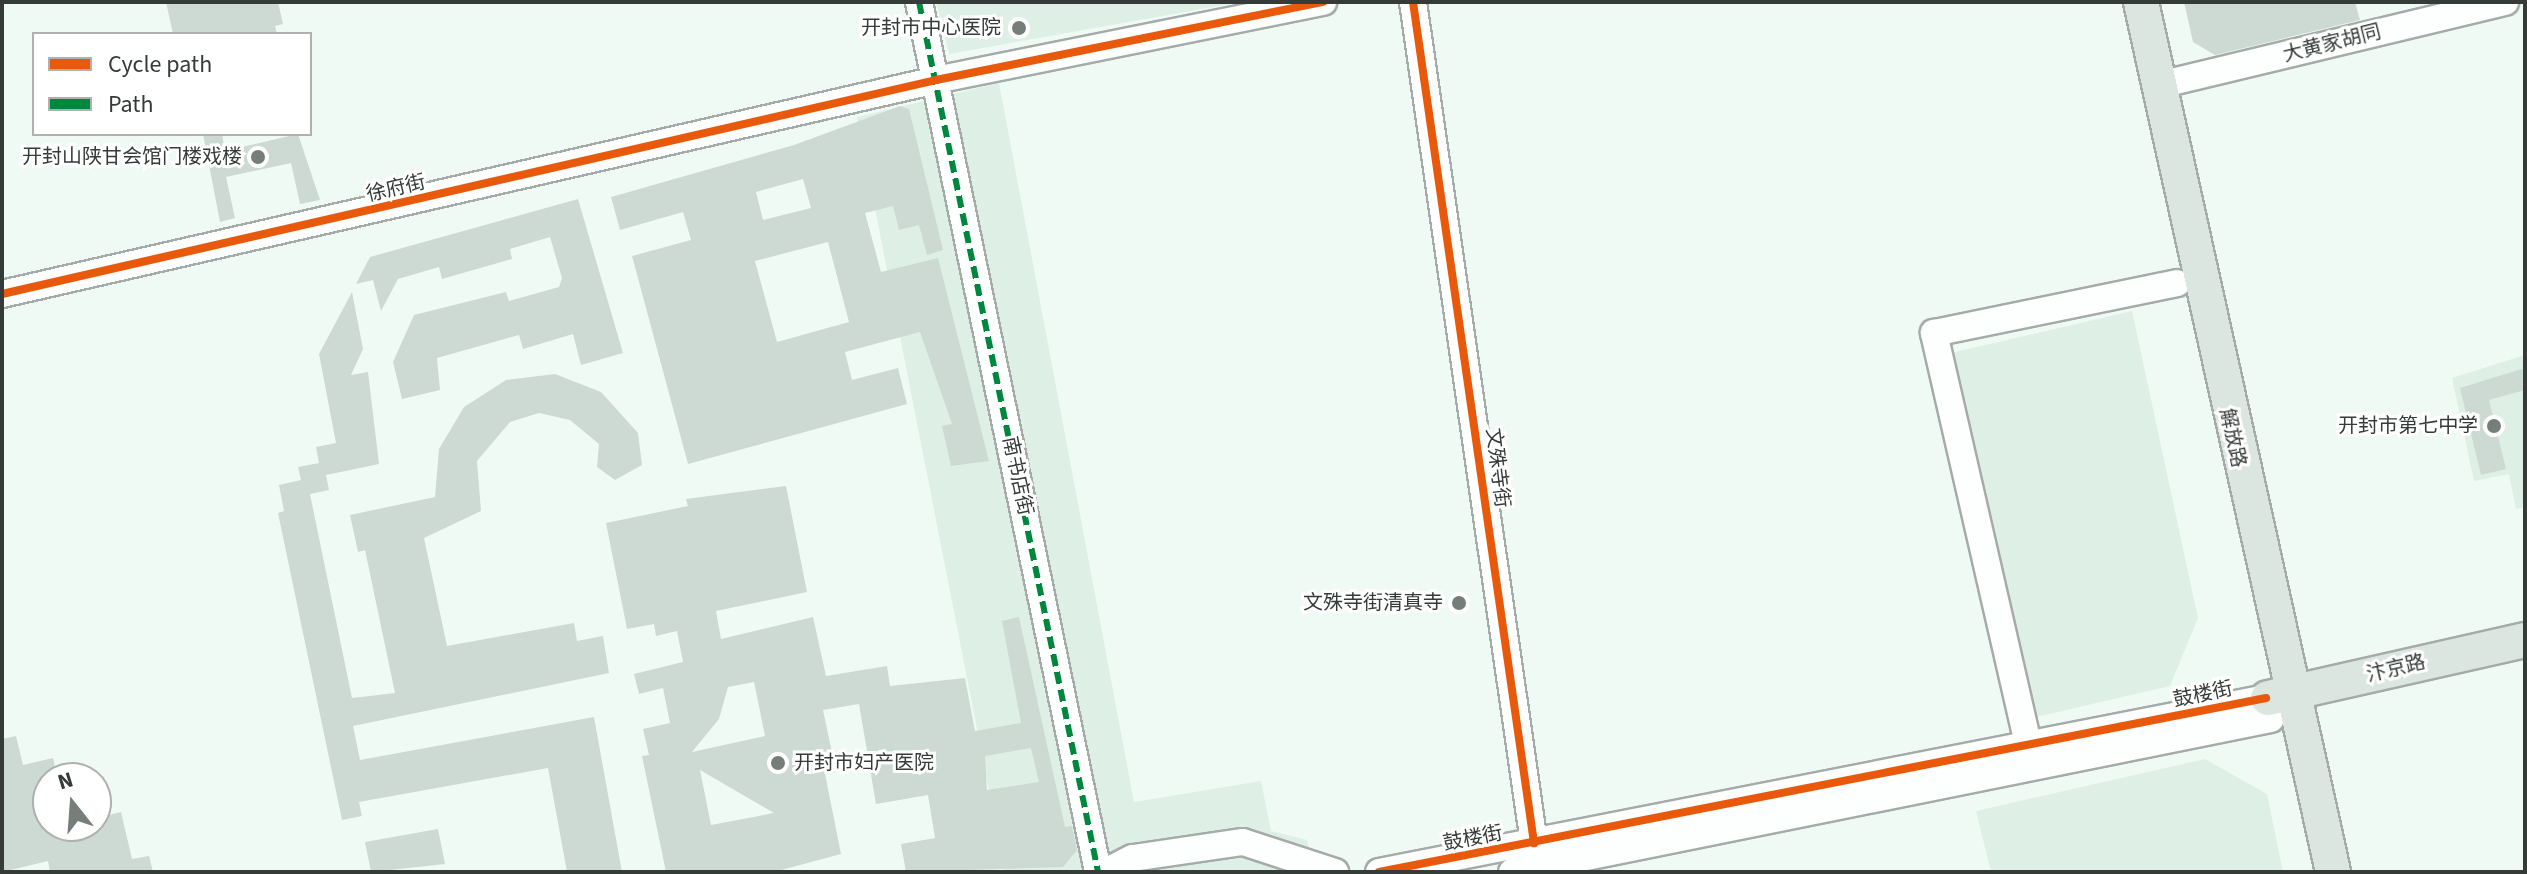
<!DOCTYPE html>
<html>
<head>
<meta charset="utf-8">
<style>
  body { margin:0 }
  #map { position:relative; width:2527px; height:874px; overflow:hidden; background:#f0faf5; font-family:"Source Sans 3","Noto Sans SC",sans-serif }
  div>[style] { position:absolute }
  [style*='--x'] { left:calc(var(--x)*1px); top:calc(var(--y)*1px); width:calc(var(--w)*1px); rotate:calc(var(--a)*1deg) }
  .built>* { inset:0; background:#deefe6 }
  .building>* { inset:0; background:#ccdad3 }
  .roads { filter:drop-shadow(2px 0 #a5aba8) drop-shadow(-2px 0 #a5aba8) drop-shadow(0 2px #a5aba8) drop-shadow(0 -2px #a5aba8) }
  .minor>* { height:26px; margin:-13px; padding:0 13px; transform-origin:13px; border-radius:13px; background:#fdfefe }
  .major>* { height:34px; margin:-17px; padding:0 17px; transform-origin:17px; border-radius:17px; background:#dbe6e1 }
  .quiet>* { height:6px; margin-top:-3px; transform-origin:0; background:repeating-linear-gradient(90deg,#00873e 0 12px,transparent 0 18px) }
  .cycleway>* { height:8px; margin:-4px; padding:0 4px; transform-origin:4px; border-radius:4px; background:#e8590c }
  .dots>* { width:22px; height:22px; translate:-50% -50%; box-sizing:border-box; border:4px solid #fff; border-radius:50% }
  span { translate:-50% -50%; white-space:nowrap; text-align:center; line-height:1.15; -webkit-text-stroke:6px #fff; paint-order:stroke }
  .poi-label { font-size:20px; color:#353b38 }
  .right { translate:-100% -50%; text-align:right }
  .left { translate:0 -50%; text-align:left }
  .street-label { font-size:20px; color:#353b38 }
  .frame { position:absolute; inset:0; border:4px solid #353b38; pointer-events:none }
  .legend { position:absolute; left:32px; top:32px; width:280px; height:104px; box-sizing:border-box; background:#fff; border:2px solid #aeb1af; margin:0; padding:10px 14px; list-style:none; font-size:24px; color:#353b38 }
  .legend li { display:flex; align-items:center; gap:16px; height:40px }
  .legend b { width:40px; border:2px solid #aeb1af }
  .north { position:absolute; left:32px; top:762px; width:80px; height:80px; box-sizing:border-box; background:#fff; border:2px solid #aeb1af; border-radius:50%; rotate:343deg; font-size:22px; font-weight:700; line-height:32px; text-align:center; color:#353b38 }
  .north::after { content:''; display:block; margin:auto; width:28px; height:36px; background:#767e7a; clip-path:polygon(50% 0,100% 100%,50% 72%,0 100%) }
</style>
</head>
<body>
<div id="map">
  <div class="built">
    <div style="clip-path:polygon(936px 2px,1241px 2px,949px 54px)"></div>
    <div style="clip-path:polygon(999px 83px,1134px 802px,1261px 781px,1271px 831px,1307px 840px,1315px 872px,1005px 872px,857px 117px)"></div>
    <div style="clip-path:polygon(2132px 311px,2198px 618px,2170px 686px,2032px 718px,1951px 353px)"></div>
    <div style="clip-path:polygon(2525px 355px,2525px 507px,2516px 509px,2509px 474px,2474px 481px,2452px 378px)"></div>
    <div style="clip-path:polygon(2205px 759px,2267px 794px,2283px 872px,1991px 872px,1976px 811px)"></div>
  </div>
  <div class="building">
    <div style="clip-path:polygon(166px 2px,278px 2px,283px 24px,275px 26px,277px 34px,173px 34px)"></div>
    <div style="clip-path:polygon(2184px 2px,2355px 2px,2360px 20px,2215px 55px,2193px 42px)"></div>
    <div style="clip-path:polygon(evenodd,900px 106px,909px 109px,943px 250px,927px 255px,919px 225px,899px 230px,893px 206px,865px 213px,881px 272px,938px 258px,989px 461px,951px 466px,942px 426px,952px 424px,920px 332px,845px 352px,852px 380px,898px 368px,907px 404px,688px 464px,632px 256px,691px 240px,683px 212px,620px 230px,611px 197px,794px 145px,900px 106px,803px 179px,811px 208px,763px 220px,756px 192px,803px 179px,900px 106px,828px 242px,849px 322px,777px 342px,755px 261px,828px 242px)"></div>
    <div style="clip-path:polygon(203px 134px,222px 134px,225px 151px,298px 134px,320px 200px,300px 204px,291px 163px,226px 177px,235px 218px,220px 222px)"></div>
    <div style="clip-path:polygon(578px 199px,623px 353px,581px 365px,573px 334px,523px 349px,519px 335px,437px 358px,440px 390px,402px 399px,393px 362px,414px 315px,506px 292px,509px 301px,559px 287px,562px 278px,550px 237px,510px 249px,512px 259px,442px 279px,439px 267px,398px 279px,381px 311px,373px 280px,356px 284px,370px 257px)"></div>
    <div style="clip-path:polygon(352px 292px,363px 349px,351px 375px,368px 372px,379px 464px,326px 475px,329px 490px,310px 494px,352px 698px,395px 693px,365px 550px,358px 552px,350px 515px,435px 497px,439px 449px,464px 407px,506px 380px,555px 374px,601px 392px,638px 433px,642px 465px,615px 480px,597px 467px,599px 444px,570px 420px,539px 413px,510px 422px,477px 461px,481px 511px,424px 538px,447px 646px,574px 623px,577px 641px,603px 636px,609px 673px,353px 726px,360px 760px,594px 717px,622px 872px,567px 872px,548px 768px,359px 802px,362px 816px,342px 820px,278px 513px,284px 511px,279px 485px,301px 480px,298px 467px,319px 463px,316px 447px,336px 443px,319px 354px)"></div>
    <div style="clip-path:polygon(2525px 368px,2525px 390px,2489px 400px,2506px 469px,2481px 475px,2460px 388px)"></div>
    <div style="clip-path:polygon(evenodd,786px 486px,807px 592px,716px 611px,721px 639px,813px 617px,826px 676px,887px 666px,890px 686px,965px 678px,975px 731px,1021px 723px,1002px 621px,1019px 617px,1065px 827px,1072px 826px,1077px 850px,1063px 867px,906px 872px,901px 844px,935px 838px,928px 795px,876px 804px,859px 704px,823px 710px,836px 772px,825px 774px,841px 854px,774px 872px,666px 872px,642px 756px,649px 755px,643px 729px,670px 723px,663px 688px,639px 694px,634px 674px,683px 662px,677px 631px,656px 636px,654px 624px,627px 629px,606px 523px,688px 506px,686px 499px,786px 486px,754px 682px,765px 736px,692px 752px,719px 719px,728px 687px,754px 682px,786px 486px,1031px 748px,1039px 782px,987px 790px,985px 756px,1031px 748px,786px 486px,700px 770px,774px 813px,711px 825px,700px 770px)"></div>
    <div style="clip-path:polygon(16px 736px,23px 765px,53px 758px,57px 778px,48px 778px,48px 826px,96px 826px,96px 818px,121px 812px,132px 859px,149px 856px,153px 872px,50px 872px,48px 861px,2px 872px,2px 739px)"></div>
    <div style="clip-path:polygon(438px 829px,445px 864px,371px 872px,365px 842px)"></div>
  </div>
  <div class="roads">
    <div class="minor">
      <div style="--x:919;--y:2;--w:888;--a:78.37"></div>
      <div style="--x:1413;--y:2;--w:850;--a:81.81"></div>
      <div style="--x:2159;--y:85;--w:356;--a:-13.5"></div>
      <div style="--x:2;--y:294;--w:958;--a:-12.9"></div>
      <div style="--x:936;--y:80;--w:395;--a:-11.4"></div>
      <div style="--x:2029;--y:748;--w:426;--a:-102.9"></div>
      <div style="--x:1934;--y:333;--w:248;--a:-11.6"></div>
      <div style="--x:1105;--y:872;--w:31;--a:-27"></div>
      <div style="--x:1133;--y:858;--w:111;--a:-8.3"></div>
      <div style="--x:1243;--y:842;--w:97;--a:18.1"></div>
      <div style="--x:1379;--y:872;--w:904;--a:-11.1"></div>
      <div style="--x:1512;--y:872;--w:774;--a:-11.4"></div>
    </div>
    <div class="major">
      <div style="--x:2141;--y:2;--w:891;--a:77.55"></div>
      <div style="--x:2268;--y:698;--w:263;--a:-12.7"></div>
    </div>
  </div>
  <div class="quiet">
    <div style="--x:919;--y:2;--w:888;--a:78.37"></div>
  </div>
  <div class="cycleway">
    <div style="--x:1413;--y:2;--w:850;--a:81.81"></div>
    <div style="--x:2;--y:294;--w:958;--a:-12.9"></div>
    <div style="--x:936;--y:80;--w:395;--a:-11.4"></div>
    <div style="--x:1379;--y:872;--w:904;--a:-11.1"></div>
  </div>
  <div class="dots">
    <div style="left:1019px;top:28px;background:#767e7a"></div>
    <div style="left:258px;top:157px;background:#767e7a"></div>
    <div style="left:2494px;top:426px;background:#767e7a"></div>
    <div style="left:1459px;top:603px;background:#767e7a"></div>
    <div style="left:778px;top:763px;background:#767e7a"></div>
  </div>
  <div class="poi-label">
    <span class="right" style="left:1001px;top:28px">开封市中心医院</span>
    <span class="right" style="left:242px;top:157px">开封山陕甘会馆门楼戏楼</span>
    <span class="right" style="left:2478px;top:426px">开封市第七中学</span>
    <span class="right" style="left:1443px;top:603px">文殊寺街清真寺</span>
    <span class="left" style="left:794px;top:763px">开封市妇产医院</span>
  </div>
  <div class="street-label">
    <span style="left:2332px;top:44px;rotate:-14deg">大黄家胡同</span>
    <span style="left:396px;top:189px;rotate:-13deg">徐府街</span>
    <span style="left:2232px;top:438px;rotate:78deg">解放路</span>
    <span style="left:1497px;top:468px;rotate:83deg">文殊寺街</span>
    <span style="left:1017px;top:476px;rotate:78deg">南书店街</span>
    <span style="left:2396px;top:669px;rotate:-13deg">汴京路</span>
    <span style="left:2203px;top:695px;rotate:-12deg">鼓楼街</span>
    <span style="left:1473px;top:839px;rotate:-11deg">鼓楼街</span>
  </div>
  <div class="frame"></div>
  <ul class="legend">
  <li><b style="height:10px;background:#e8590c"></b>Cycle path</li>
  <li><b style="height:10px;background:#00873e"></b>Path</li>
  </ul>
  <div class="north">N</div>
</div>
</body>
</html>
